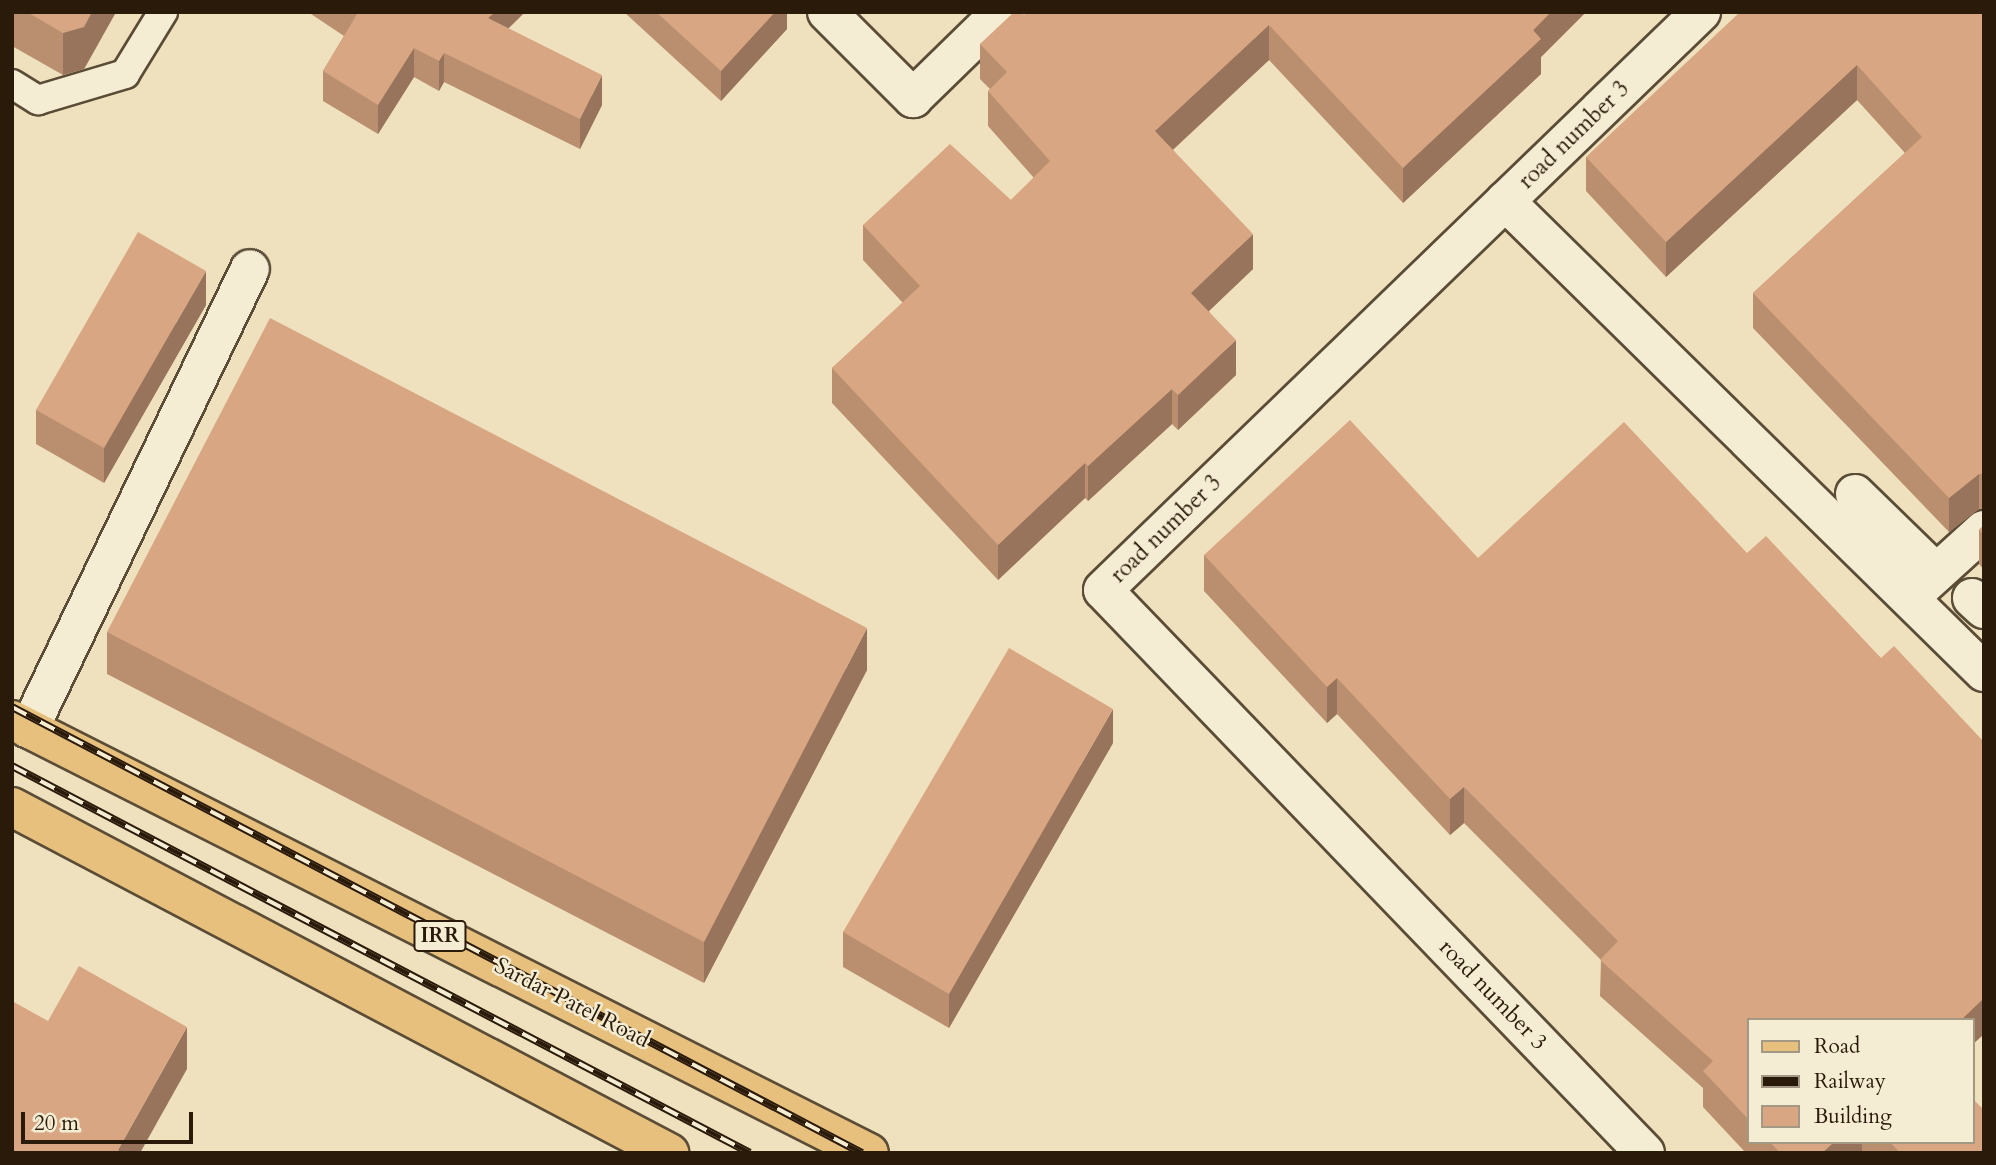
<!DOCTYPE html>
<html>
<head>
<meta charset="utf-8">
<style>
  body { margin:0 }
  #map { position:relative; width:1996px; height:1165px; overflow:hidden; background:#efe1bd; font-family:Cardo,serif }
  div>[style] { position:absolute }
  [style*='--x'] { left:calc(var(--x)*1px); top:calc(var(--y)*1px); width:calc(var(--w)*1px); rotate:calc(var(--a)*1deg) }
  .roads { filter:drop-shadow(2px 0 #5a4c36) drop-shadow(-2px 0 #5a4c36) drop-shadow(0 2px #5a4c36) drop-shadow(0 -2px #5a4c36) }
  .service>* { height:28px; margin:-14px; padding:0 14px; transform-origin:14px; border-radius:14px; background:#f5ecd4 }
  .minor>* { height:38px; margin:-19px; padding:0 19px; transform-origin:19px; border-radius:19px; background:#f5ecd4 }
  .primary>* { height:38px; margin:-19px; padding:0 19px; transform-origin:19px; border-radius:19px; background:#e8c07e }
  .rail>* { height:8px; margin-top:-4px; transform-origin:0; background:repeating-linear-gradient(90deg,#f5ecd4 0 16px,#291a09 0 32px); box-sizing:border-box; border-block:2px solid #291a09 }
  .wall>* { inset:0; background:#ba8f70 }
  .shaded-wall>* { inset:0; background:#97745b }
  .building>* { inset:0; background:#d8a682 }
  span { translate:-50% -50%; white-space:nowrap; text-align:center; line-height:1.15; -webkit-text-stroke:5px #f5ecd4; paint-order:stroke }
  .shield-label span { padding:2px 5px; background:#f5ecd4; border:2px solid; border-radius:5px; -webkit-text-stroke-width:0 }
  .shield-label { font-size:21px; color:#291a09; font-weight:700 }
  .street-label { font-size:23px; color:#291a09 }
  .frame { position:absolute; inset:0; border:14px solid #291a09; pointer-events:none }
  .legend { position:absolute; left:1747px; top:1018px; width:228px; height:126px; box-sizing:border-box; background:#f5ecd4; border:2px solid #a39883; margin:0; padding:9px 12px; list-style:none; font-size:21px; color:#291a09 }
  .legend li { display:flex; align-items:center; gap:14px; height:35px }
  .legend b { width:35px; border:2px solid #a39883 }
  .scale { position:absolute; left:21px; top:1112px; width:172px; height:32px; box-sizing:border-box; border:4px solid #291a09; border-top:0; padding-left:9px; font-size:21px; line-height:24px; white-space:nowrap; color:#291a09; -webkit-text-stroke:5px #f5ecd4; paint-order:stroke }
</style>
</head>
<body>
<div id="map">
  <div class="roads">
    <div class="service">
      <div style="--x:12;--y:84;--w:31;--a:32"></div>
      <div style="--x:38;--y:100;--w:91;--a:-16.6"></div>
      <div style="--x:125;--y:74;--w:73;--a:-58.5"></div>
    </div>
    <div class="minor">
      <div style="--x:827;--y:12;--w:122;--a:45"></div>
      <div style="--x:913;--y:98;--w:123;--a:-44.3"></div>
      <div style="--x:1505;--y:201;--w:672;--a:44.52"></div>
      <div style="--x:1855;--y:494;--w:113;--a:44.3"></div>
      <div style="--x:1918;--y:590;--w:89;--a:-42.3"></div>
      <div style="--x:1972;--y:598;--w:16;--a:43"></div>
      <div style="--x:29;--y:729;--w:510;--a:-64.34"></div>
      <div style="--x:1645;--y:1153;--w:781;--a:-133.91"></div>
      <div style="--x:1103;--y:590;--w:832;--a:-44.03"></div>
    </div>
    <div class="primary">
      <div style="--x:12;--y:720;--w:960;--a:26.81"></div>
      <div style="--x:12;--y:807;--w:743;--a:27.77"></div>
    </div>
  </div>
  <div class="rail">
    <div style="--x:12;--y:707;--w:960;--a:27.69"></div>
    <div style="--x:12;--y:766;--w:833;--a:27.67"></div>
  </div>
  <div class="wall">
    <div style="clip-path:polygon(12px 12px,116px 12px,84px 69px,63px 75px,12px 46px)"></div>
    <div style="clip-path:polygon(308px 12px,525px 12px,508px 29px,602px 105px,580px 149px,444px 82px,439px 91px,414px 77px,378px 134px,323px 101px,323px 71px,344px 36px)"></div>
    <div style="clip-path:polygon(624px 12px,787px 12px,787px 29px,721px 101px)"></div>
    <div style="clip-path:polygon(1586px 12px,1541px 57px,1541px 74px,1403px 203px,1269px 60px,1173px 150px,1253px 269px,1209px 311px,1236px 375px,1178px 430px,1172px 424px,1088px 501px,1085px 498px,998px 580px,832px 403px,832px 368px,903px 303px,863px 260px,863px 225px,1011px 200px,1034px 178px,988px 126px,988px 91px,990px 89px,980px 79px,980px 44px,1024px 15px)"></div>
    <div style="clip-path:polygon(1984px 12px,1984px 509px,1979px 509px,1949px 532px,1753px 328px,1753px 293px,1905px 153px,1857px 100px,1666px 277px,1586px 191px,1586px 157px)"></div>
    <div style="clip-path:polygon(206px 305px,104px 483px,36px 444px,36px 410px)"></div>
    <div style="clip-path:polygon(1984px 525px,1984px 570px,1979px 564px,1979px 530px)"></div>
    <div style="clip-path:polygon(1747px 553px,1881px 658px,1984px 742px,1984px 1034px,1973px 1044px,1749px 1020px,1749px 1142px,1973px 1142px,1984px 1153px,1864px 1153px,1862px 1151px,1861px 1153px,1746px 1153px,1703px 1107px,1703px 1088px,1600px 996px,1601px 960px,1464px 823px,1450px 835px,1337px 714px,1327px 723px,1204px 591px,1204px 555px,1478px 558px)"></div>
    <div style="clip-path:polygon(107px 632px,867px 670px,704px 983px,107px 674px)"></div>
    <div style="clip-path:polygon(1113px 743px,949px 1028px,843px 967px,843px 932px)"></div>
  </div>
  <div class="shaded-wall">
    <div style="clip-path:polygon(92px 12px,116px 12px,84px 69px,63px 75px,63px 33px)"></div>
    <div style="clip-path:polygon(495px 12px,525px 12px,488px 48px,488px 18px)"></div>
    <div style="clip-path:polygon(775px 12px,787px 12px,787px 29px,721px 101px,721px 71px)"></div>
    <div style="clip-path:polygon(1551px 12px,1586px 12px,1541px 57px,1541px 74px,1403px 203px,1403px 168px)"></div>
    <div style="clip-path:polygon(1269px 25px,1269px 60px,1155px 166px,1155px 131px)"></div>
    <div style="clip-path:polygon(414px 48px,414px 77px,378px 134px,378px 105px)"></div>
    <div style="clip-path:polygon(444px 53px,444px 82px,439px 91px,439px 61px)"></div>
    <div style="clip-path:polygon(1857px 65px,1857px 100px,1666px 277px,1666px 242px)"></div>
    <div style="clip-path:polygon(602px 75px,602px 105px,580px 149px,580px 119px)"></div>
    <div style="clip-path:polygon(1253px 234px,1253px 269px,1191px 328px,1191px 293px)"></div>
    <div style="clip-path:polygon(206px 271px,206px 305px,104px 483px,104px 448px)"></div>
    <div style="clip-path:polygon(1236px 340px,1236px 375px,1178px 430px,1178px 395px)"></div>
    <div style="clip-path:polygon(1172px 389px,1172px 424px,1088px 501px,1088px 466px)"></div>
    <div style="clip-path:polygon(1085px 463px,1085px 498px,998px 580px,998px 545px)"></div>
    <div style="clip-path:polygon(1979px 474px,1979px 509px,1949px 532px,1949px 498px)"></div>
    <div style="clip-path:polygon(867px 628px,867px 670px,704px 983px,704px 942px)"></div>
    <div style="clip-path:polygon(1337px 678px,1337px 714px,1327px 723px,1327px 687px)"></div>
    <div style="clip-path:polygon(1113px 709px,1113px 743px,949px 1028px,949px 994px)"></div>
    <div style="clip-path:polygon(1464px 787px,1464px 823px,1450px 835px,1450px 799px)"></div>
    <div style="clip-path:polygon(1984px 998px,1984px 1034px,1973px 1044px,1973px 1020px,1961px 1020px)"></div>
    <div style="clip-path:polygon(187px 1027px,187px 1069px,140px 1153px,118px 1153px,118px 1150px)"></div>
    <div style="clip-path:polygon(1834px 1142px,1862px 1142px,1862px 1151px,1861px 1153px,1822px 1153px)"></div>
  </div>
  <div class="building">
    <div style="clip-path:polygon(27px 12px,92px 12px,84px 27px,63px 33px)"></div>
    <div style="clip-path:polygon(354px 12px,495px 12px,488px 18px,602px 75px,580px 119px,444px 53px,439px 61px,414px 48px,378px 105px,323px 71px,357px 14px)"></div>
    <div style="clip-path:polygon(656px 12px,775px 12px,721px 71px)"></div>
    <div style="clip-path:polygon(1014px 12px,1022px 12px,1024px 15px,1027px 12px,1551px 12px,1533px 30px,1541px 39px,1403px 168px,1269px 25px,1155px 131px,1253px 234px,1191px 293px,1236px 340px,1178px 395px,1172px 389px,1088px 466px,1085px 463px,998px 545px,832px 368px,920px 286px,863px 225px,950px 144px,1011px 200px,1050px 161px,988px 91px,1007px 72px,980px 44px)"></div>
    <div style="clip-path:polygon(1740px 12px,1984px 12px,1984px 474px,1979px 474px,1949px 498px,1753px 293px,1922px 137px,1857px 65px,1666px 242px,1586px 157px)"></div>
    <div style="clip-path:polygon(138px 232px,206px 271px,104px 448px,36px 410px)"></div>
    <div style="clip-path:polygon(270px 318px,867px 628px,704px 942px,107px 632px)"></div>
    <div style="clip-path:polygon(1350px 420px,1478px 558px,1624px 422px,1747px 553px,1766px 536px,1881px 658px,1894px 646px,1984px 742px,1984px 998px,1961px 1020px,1749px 1020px,1749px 1120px,1703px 1071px,1713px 1061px,1600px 960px,1618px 941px,1464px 787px,1450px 799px,1337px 678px,1327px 687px,1204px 555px)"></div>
    <div style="clip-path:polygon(1984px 525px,1984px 535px,1979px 530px)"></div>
    <div style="clip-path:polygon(1009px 648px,1113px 709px,949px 994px,843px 932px)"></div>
    <div style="clip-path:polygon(79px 966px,187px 1027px,118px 1150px,122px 1153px,12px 1153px,12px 1001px,48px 1021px)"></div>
    <div style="clip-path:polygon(1973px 1099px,1984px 1110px,1984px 1153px,1900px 1153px,1890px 1142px,1973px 1142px)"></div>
    <div style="clip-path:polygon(1770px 1142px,1834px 1142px,1822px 1153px,1780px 1153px)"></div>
  </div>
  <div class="shield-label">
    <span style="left:440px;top:936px">IRR</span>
  </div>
  <div class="street-label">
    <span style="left:1574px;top:135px;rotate:-44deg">road number 3</span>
    <span style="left:1166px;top:529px;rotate:-44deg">road number 3</span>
    <span style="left:1493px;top:995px;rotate:46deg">road number 3</span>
    <span style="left:572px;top:1003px;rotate:27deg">Sardar Patel Road</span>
  </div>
  <div class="frame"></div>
  <ul class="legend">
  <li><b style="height:9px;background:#e8c07e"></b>Road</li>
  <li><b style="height:9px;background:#291a09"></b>Railway</li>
  <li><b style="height:19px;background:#d8a682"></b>Building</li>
  </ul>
  <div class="scale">20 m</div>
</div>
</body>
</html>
